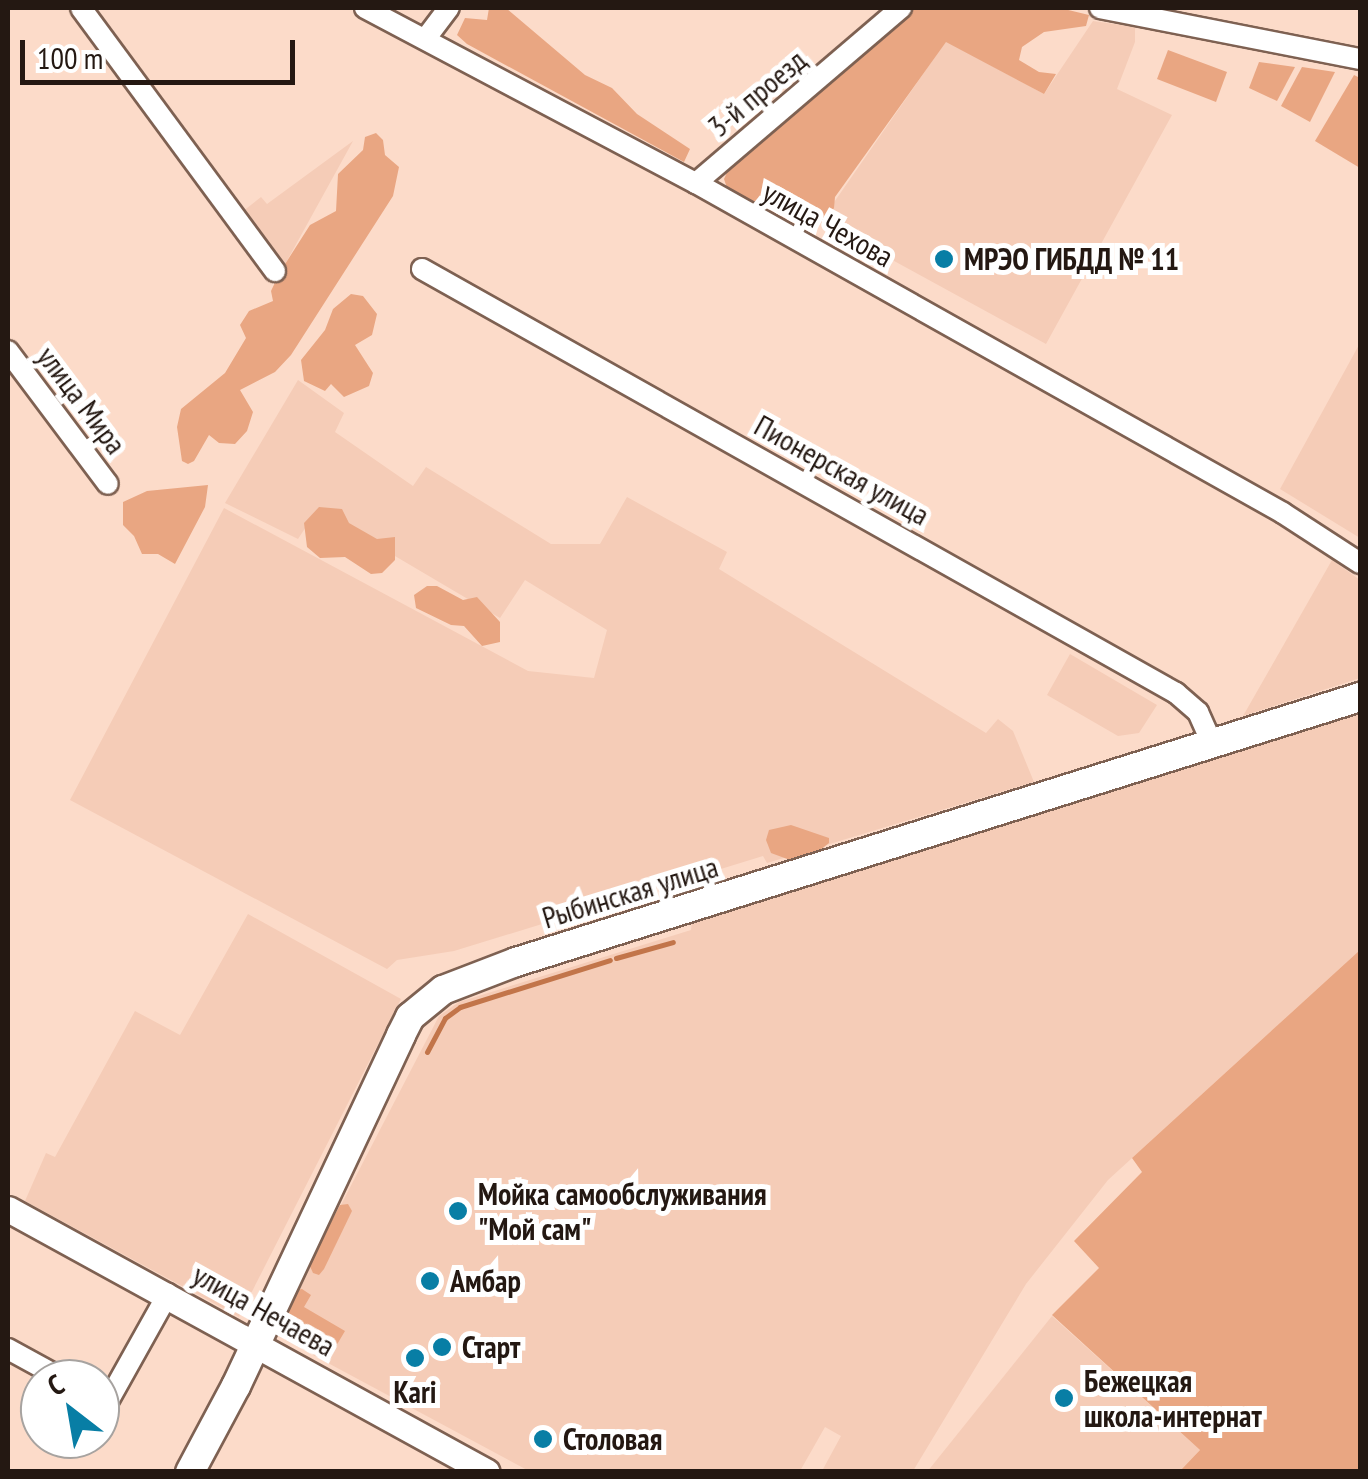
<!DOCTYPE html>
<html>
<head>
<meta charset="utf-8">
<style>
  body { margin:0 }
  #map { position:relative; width:1368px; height:1479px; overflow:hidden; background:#fcdbc9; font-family:"PT Sans Narrow",sans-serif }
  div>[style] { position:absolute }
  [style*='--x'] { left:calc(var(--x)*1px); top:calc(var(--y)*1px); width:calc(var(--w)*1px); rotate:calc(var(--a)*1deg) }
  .built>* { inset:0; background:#f5ccb7 }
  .green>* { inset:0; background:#e9a682 }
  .stream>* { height:5px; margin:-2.5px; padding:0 2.5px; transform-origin:2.5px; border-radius:2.5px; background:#c2754a }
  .roads { filter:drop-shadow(2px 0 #7e6152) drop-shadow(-2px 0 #7e6152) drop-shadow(0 2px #7e6152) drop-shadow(0 -2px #7e6152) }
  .minor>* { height:20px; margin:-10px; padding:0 10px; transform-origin:10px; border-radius:10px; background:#fff }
  .tertiary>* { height:25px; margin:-12.5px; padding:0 12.5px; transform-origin:12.5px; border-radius:12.5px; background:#fff }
  .secondary>* { height:28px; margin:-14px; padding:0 14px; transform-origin:14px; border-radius:14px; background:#fff }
  .dots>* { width:28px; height:28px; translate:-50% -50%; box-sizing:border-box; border:5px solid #fff; border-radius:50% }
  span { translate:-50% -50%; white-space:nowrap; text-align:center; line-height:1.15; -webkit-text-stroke:10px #fff; paint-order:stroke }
  .street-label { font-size:30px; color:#241812 }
  .poi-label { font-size:30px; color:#241812; font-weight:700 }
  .left { translate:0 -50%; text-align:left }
  .frame { position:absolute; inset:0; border:10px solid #241812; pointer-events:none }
  .north { position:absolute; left:20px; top:1359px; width:100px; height:100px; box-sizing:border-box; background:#fff; border:2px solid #a7a3a0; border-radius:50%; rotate:329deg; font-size:28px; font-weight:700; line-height:40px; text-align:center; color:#241812 }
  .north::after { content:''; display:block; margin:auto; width:35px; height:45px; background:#087ea5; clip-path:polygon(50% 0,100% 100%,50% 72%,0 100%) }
  .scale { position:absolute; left:20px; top:40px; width:275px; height:45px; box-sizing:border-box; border:5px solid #241812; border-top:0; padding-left:12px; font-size:30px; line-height:35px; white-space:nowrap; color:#241812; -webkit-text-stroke:8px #fff; paint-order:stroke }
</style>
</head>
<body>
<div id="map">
  <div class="built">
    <div style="clip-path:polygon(1093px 21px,1135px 27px,1135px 42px,1117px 89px,1172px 115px,1046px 344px,821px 221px,946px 41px,1044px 94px)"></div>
    <div style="clip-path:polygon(353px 141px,283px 268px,242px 212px,261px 197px,267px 204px)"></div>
    <div style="clip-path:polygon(1360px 343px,1360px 538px,1280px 489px)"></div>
    <div style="clip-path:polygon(298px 380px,344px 413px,335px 432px,413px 486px,426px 467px,551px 544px,600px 544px,627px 497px,727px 552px,719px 569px,986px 733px,998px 719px,1013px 731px,1034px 782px,767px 863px,763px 856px,454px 951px,397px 960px,387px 969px,70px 800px,224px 508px,528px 671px,594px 678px,607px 630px,525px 580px,500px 618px,317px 510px,298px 539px,225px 503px)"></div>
    <div style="clip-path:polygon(1332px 560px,1360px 580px,1360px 678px,1243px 716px)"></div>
    <div style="clip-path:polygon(1070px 654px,1157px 705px,1139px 733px,1118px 736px,1047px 695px)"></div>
    <div style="clip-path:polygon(1360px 710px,1360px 950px,1108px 1180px,1026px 1284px,913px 1471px,822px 1471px,841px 1436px,825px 1427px,800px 1471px,529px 1471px,274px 1334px,439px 1016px,459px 1002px,691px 930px,692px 919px)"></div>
    <div style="clip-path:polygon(248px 914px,401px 999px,239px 1317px,25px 1201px,46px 1153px,55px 1157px,135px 1011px,180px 1035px)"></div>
    <div style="clip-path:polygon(1052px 1316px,1200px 1450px,1180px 1471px,927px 1472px)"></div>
  </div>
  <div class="green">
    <div style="clip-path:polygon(489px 8px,506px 8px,585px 75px,612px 88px,637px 114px,690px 149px,684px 162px,467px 44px,457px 35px,465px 18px,487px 20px)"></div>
    <div style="clip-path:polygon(914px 8px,1060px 8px,1089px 15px,1086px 26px,1044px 32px,1022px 47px,1019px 60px,1039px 72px,1056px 74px,1044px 94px,946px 42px,835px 197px,834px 208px,824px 223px,791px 225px,727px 188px,724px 179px,730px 166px)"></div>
    <div style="clip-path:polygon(1168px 50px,1227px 72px,1216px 102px,1157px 79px)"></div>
    <div style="clip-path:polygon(1259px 62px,1295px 67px,1277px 101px,1249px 88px)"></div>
    <div style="clip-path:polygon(1302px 67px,1335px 72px,1310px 122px,1281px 106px)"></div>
    <div style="clip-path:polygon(1354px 75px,1360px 78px,1360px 168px,1315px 141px)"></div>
    <div style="clip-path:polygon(376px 133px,383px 140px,385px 155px,399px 167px,393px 196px,291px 355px,275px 372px,240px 390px,253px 412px,247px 431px,235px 444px,219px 443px,209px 435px,194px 461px,188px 464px,182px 461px,177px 427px,181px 409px,225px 373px,246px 338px,240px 325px,249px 311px,273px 301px,271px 291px,280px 272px,310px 225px,336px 211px,338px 174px,363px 150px,365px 137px)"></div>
    <div style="clip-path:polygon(351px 294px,363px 296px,377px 314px,372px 335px,355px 345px,373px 373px,369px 386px,344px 397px,331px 384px,325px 391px,304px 381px,301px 360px,325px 330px,333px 309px)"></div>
    <div style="clip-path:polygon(208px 485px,205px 507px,175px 564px,158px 554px,142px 554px,134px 536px,123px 525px,123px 502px,147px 491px)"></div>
    <div style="clip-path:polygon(319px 507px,342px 509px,349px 523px,377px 539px,395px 537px,395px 560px,382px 573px,371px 574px,345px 557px,320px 558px,307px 547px,304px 523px)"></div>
    <div style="clip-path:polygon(427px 586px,437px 586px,463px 600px,477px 597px,500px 622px,500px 642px,482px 646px,464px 626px,451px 625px,416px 608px,414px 595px)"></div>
    <div style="clip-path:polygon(791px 825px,829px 838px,829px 843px,814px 855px,790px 860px,771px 853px,766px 840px,769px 830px)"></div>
    <div style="clip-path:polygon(1360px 950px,1360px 1471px,1180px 1471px,1200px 1450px,1052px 1315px,1099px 1268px,1074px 1241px,1142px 1172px,1132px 1158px)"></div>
    <div style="clip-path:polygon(348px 1204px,352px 1211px,324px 1269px,319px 1275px,313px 1273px,309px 1264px,340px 1205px)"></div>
    <div style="clip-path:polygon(302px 1289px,311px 1295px,304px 1307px,345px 1331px,332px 1353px,291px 1332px,288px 1335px,280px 1326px,296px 1290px)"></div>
  </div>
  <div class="stream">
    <div style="--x:616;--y:958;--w:59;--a:-15.7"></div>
    <div style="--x:427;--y:1052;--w:38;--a:-62"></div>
    <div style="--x:445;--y:1018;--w:19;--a:-36"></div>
    <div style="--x:460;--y:1007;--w:157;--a:-17.4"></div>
  </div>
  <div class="roads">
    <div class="minor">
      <div style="--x:81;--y:8;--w:327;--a:53.6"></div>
      <div style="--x:365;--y:8;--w:374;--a:27.9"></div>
      <div style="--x:696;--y:183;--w:673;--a:29.34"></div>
      <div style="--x:1283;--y:513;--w:92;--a:33"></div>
      <div style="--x:1100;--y:8;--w:265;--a:11.1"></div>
      <div style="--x:426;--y:38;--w:38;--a:-53"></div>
      <div style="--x:696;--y:183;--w:270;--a:-40.5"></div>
      <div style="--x:422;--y:269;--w:865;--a:29.35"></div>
      <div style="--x:1176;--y:693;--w:29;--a:41"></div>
      <div style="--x:1198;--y:712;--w:35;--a:66"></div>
      <div style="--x:8;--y:351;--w:166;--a:53.1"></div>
      <div style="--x:8;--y:1349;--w:63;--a:28.6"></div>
      <div style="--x:100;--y:1399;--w:8;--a:30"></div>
      <div style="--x:107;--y:1403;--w:125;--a:-60.8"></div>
    </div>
    <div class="tertiary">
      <div style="--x:8;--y:1209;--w:546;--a:28.77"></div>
    </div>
    <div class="secondary">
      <div style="--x:190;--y:1472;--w:98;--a:-61.9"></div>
      <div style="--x:236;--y:1386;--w:388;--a:-64.8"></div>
      <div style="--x:401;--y:1035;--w:20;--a:-63"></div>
      <div style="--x:410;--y:1017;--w:43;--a:-39.3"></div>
      <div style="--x:443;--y:990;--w:78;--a:-21"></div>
      <div style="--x:516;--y:962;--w:885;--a:-17.43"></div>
    </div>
  </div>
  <div class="dots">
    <div style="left:944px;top:259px;background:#087ea5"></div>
    <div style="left:458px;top:1211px;background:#087ea5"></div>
    <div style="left:430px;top:1281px;background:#087ea5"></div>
    <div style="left:442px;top:1347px;background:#087ea5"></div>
    <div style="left:415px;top:1358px;background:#087ea5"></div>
    <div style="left:1064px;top:1398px;background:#087ea5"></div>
    <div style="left:543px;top:1439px;background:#087ea5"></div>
  </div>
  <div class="street-label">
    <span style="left:757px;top:93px;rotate:-40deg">3-й проезд</span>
    <span style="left:828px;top:224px;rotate:29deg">улица Чехова</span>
    <span style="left:82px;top:400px;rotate:53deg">улица Мира</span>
    <span style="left:842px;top:470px;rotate:29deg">Пионерская улица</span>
    <span style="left:630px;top:892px;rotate:-17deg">Рыбинская улица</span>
    <span style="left:264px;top:1310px;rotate:29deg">улица Нечаева</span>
  </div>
  <div class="poi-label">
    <span class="left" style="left:964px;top:259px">МРЭО ГИБДД № 11</span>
    <span class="left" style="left:478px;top:1211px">Мойка самообслуживания<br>"Мой сам"</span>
    <span class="left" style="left:450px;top:1281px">Амбар</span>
    <span class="left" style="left:462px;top:1347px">Старт</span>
    <span class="left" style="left:1084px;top:1398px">Бежецкая<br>школа-интернат</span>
    <span style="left:415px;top:1392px">Kari</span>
    <span class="left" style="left:563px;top:1439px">Столовая</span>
  </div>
  <div class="frame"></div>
  <div class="north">С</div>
  <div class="scale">100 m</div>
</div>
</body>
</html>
